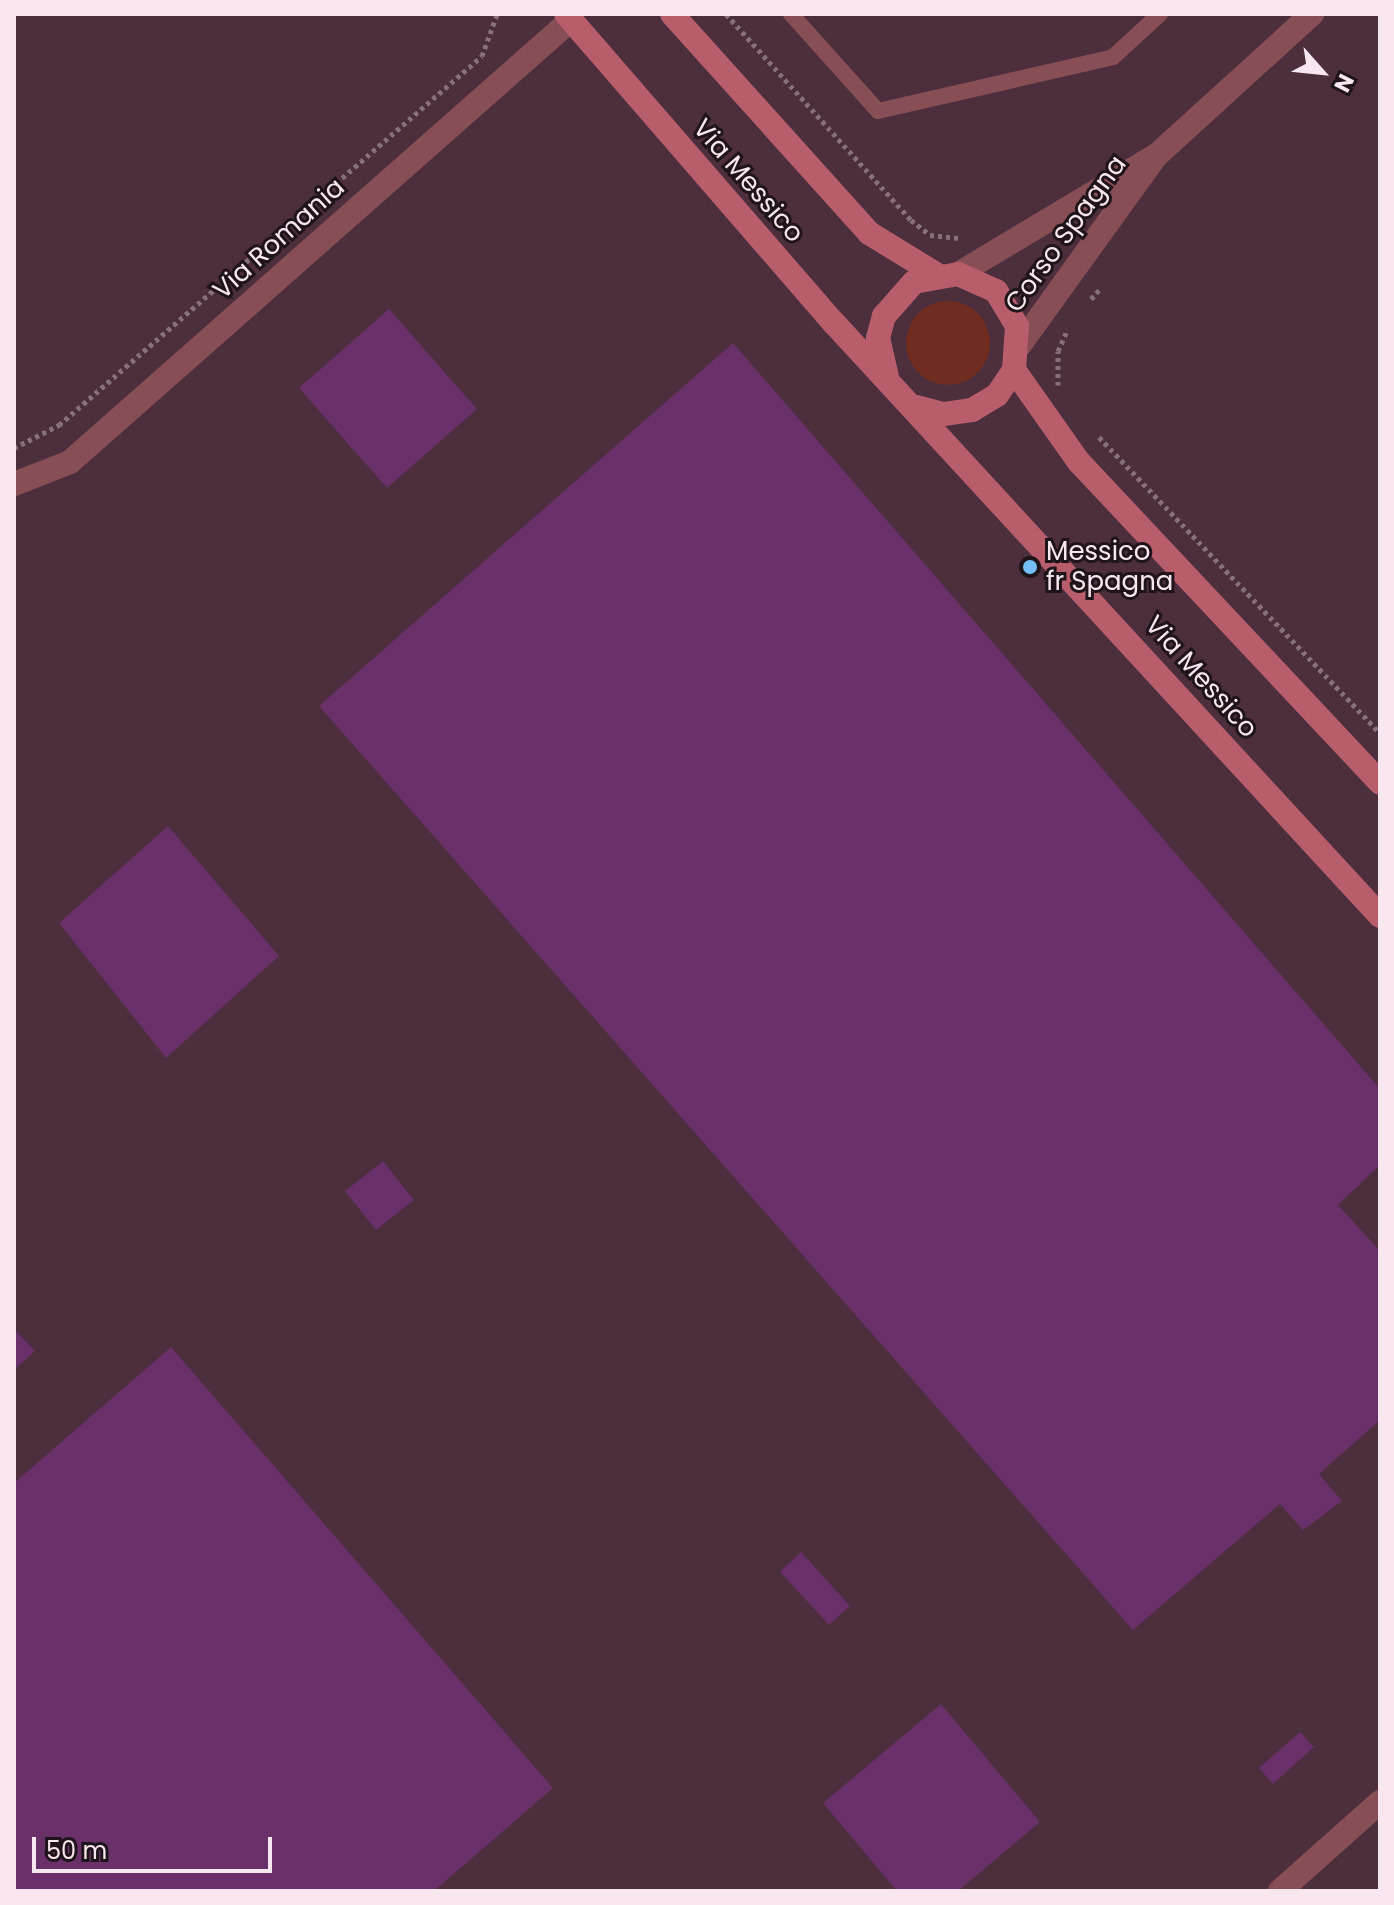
<!DOCTYPE html>
<html>
<head>
<meta charset="utf-8">
<style>
  body { margin:0 }
  #map { position:relative; width:1394px; height:1905px; overflow:hidden; background:#3f2732; font-family:Poppins,sans-serif }
  div>[style] { position:absolute }
  [style*='--x'] { left:calc(var(--x)*1px); top:calc(var(--y)*1px); width:calc(var(--w)*1px); rotate:calc(var(--a)*1deg) }
  .built>* { inset:0; background:#4c2e3d }
  .green>* { inset:0; background:#702d1f }
  .round { border-radius:50% }
  .building>* { inset:0; background:#693069 }
  .path>* { height:5px; margin-top:-2.5px; transform-origin:0; background:repeating-linear-gradient(90deg,#86707a 0 4px,transparent 0 8px) }
  .lane>* { height:16px; margin:-8px; padding:0 8px; transform-origin:8px; border-radius:8px; background:#884e56 }
  .street>* { height:24px; margin:-12px; padding:0 12px; transform-origin:12px; border-radius:12px; background:#884e56 }
  .secondary>* { height:24px; margin:-12px; padding:0 12px; transform-origin:12px; border-radius:12px; background:#b85d6b }
  .dots>* { width:22px; height:22px; translate:-50% -50%; box-sizing:border-box; border:4px solid #1f1419; border-radius:50% }
  span { translate:-50% -50%; white-space:nowrap; text-align:center; line-height:1.15; -webkit-text-stroke:6px #1f1419; paint-order:stroke }
  .street-label { font-size:26px; color:#f8e7ee }
  .poi-label { font-size:26px; color:#f8e7ee }
  .left { translate:0 -50%; text-align:left }
  .frame { position:absolute; inset:0; border:16px solid #f8e7ee; pointer-events:none }
  .north { position:absolute; left:1282px; top:32px; width:80px; height:80px; -webkit-text-stroke:6px #1f1419; paint-order:stroke; rotate:117deg; font-size:22px; font-weight:700; line-height:32px; text-align:center; color:#f8e7ee }
  .north::after { content:''; display:block; margin:auto; width:28px; height:36px; background:#f8e7ee; clip-path:polygon(50% 0,100% 100%,50% 72%,0 100%) }
  .scale { position:absolute; left:32px; top:1837px; width:240px; height:36px; box-sizing:border-box; border:4px solid #f8e7ee; border-top:0; padding-left:10px; font-size:24px; line-height:28px; white-space:nowrap; color:#f8e7ee; -webkit-text-stroke:6px #1f1419; paint-order:stroke }
</style>
</head>
<body>
<div id="map">
  <div class="built">
    <div style="clip-path:polygon(14px 14px,1380px 14px,1380px 1891px,14px 1891px)"></div>
  </div>
  <div class="green">
    <div class="round" style="left:906px;top:301px;width:84px;height:84px"></div>
  </div>
  <div class="building">
    <div style="clip-path:polygon(389px 309px,477px 409px,387px 488px,299px 388px)"></div>
    <div style="clip-path:polygon(733px 343px,1380px 1089px,1380px 1165px,1338px 1205px,1380px 1251px,1380px 1420px,1319px 1474px,1342px 1501px,1303px 1530px,1280px 1504px,1133px 1630px,319px 706px)"></div>
    <div style="clip-path:polygon(168px 826px,279px 956px,166px 1058px,59px 923px)"></div>
    <div style="clip-path:polygon(383px 1161px,414px 1200px,376px 1230px,345px 1191px)"></div>
    <div style="clip-path:polygon(14px 1329px,35px 1351px,14px 1370px)"></div>
    <div style="clip-path:polygon(171px 1347px,553px 1788px,434px 1891px,14px 1891px,14px 1483px)"></div>
    <div style="clip-path:polygon(801px 1552px,850px 1606px,829px 1625px,780px 1572px)"></div>
    <div style="clip-path:polygon(941px 1704px,1040px 1822px,958px 1891px,897px 1891px,823px 1803px)"></div>
    <div style="clip-path:polygon(1300px 1732px,1314px 1747px,1273px 1784px,1259px 1768px)"></div>
  </div>
  <div class="path">
    <div style="--x:726;--y:14;--w:277;--a:48.1"></div>
    <div style="--x:911;--y:220;--w:24;--a:38"></div>
    <div style="--x:930;--y:235;--w:30;--a:6"></div>
    <div style="--x:1091;--y:299;--w:15;--a:-48"></div>
    <div style="--x:1058;--y:385;--w:34;--a:-90"></div>
    <div style="--x:1058;--y:351;--w:24;--a:-66"></div>
    <div style="--x:1099;--y:437;--w:408;--a:46.5"></div>
    <div style="--x:14;--y:448;--w:51;--a:-27.1"></div>
    <div style="--x:59;--y:425;--w:561;--a:-41.1"></div>
    <div style="--x:482;--y:56;--w:45;--a:-70.3"></div>
  </div>
  <div class="lane">
    <div style="--x:791;--y:14;--w:130;--a:48.1"></div>
    <div style="--x:878;--y:111;--w:241;--a:-12.9"></div>
    <div style="--x:1113;--y:57;--w:64;--a:-42.5"></div>
  </div>
  <div class="street">
    <div style="--x:958;--y:274;--w:230;--a:-30.9"></div>
    <div style="--x:1019;--y:346;--w:236;--a:-54.2"></div>
    <div style="--x:1157;--y:155;--w:210;--a:-42.3"></div>
    <div style="--x:14;--y:484;--w:60;--a:-21.4"></div>
    <div style="--x:70;--y:462;--w:668;--a:-41.42"></div>
    <div style="--x:1280;--y:1891;--w:134;--a:-41.7"></div>
  </div>
  <div class="secondary">
    <div style="--x:566;--y:14;--w:409;--a:49.1"></div>
    <div style="--x:834;--y:323;--w:806;--a:47.36"></div>
    <div style="--x:672;--y:14;--w:295;--a:48"></div>
    <div style="--x:869;--y:233;--w:79;--a:31.5"></div>
    <div style="--x:1014;--y:370;--w:113;--a:54.8"></div>
    <div style="--x:1079;--y:462;--w:440;--a:46.8"></div>
    <div style="--x:887;--y:377;--w:40;--a:-103"></div>
    <div style="--x:878;--y:338;--w:23;--a:-75"></div>
    <div style="--x:884;--y:316;--w:45;--a:-48.6"></div>
    <div style="--x:914;--y:282;--w:45;--a:-10.3"></div>
    <div style="--x:958;--y:274;--w:42;--a:24.1"></div>
    <div style="--x:996;--y:291;--w:41;--a:59"></div>
    <div style="--x:1017;--y:326;--w:44;--a:93.9"></div>
    <div style="--x:1014;--y:370;--w:30;--a:124"></div>
    <div style="--x:997;--y:395;--w:29;--a:149"></div>
    <div style="--x:972;--y:410;--w:29;--a:172"></div>
    <div style="--x:943;--y:414;--w:27;--a:-165"></div>
  </div>
  <div class="dots">
    <div style="left:1030px;top:567px;background:#74c0f6"></div>
  </div>
  <div class="street-label">
    <span style="left:748px;top:181px;rotate:49deg">Via Messico</span>
    <span style="left:1066px;top:234px;rotate:-54deg">Corso Spagna</span>
    <span style="left:279px;top:239px;rotate:-42deg">Via Romania</span>
    <span style="left:1201px;top:677px;rotate:48deg">Via Messico</span>
  </div>
  <div class="poi-label">
    <span class="left" style="left:1046px;top:567px">Messico<br>fr Spagna</span>
  </div>
  <div class="frame"></div>
  <div class="north">N</div>
  <div class="scale">50 m</div>
</div>
</body>
</html>
